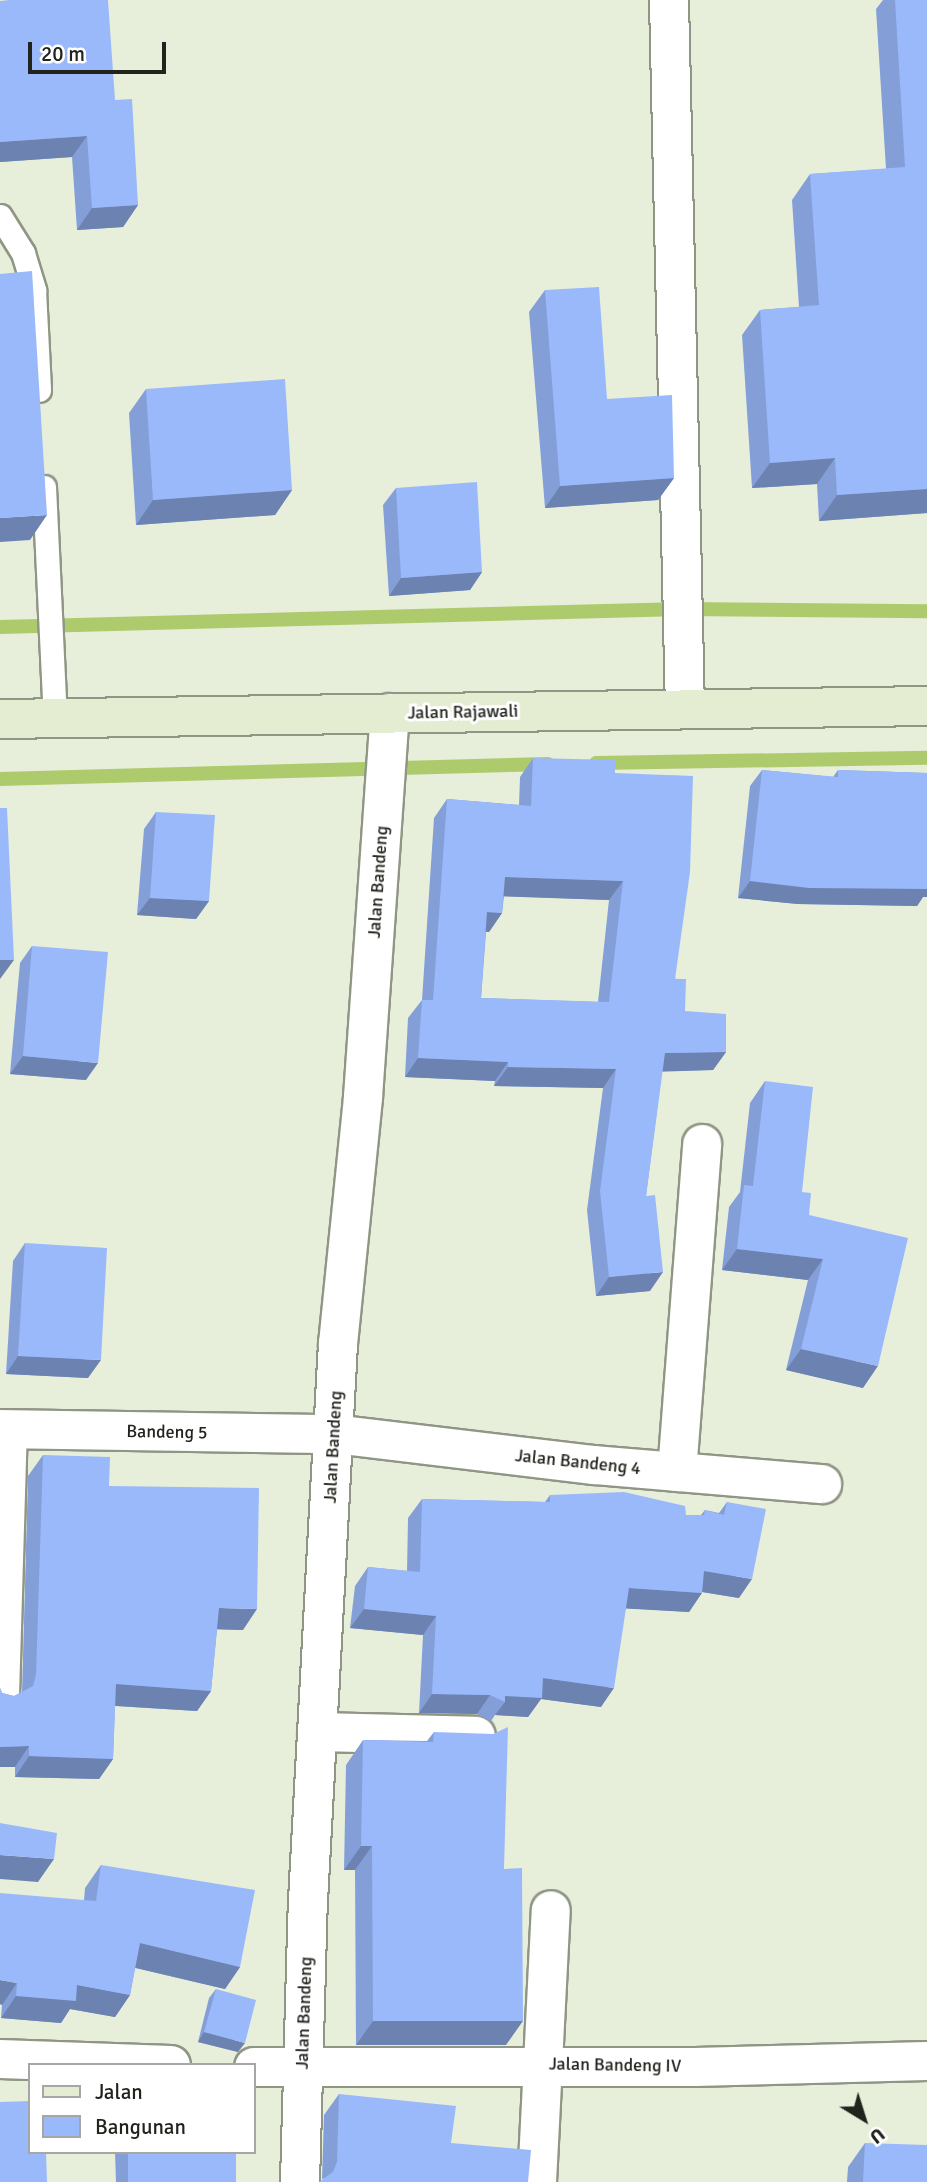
<!DOCTYPE html>
<html>
<head>
<meta charset="utf-8">
<style>
  body { margin:0 }
  #map { position:relative; width:927px; height:2182px; overflow:hidden; background:#e7efdb; font-family:Signika,sans-serif }
  div>[style] { position:absolute }
  [style*='--x'] { left:calc(var(--x)*1px); top:calc(var(--y)*1px); width:calc(var(--w)*1px); rotate:calc(var(--a)*1deg) }
  .stream>* { height:14px; margin:-7px; padding:0 7px; transform-origin:7px; border-radius:7px; background:#adcb6d }
  .roads { filter:drop-shadow(2px 0 #8f9684) drop-shadow(-2px 0 #8f9684) drop-shadow(0 2px #8f9684) drop-shadow(0 -2px #8f9684) }
  .service>* { height:23px; margin:-11.5px; padding:0 11.5px; transform-origin:11.5px; border-radius:11.5px; background:#fff }
  .minor>* { height:38px; margin:-19px; padding:0 19px; transform-origin:19px; border-radius:19px; background:#fff }
  .secondary>* { height:38px; margin:-19px; padding:0 19px; transform-origin:19px; border-radius:19px; background:#e4ecd2 }
  .wall>* { inset:0; background:#849fd8 }
  .shaded-wall>* { inset:0; background:#6c82b0 }
  .building>* { inset:0; background:#9ab9fb }
  span { translate:-50% -50%; white-space:nowrap; text-align:center; line-height:1.15; -webkit-text-stroke:6px #fff; paint-order:stroke }
  .street-label { font-size:18px; color:#21241d }
  .legend { position:absolute; left:28px; top:2063px; width:228px; height:91px; box-sizing:border-box; background:#fff; border:2px solid #a6a7a5; margin:0; padding:9px 12px; list-style:none; font-size:21px; color:#21241d }
  .legend li { display:flex; align-items:center; gap:14px; height:35px }
  .legend b { width:35px; border:2px solid #a6a7a5 }
  .north { position:absolute; left:829px; top:2084px; width:70px; height:70px; -webkit-text-stroke:5px #fff; paint-order:stroke; rotate:142deg; font-size:19px; font-weight:700; line-height:28px; text-align:center; color:#21241d }
  .north::after { content:''; display:block; margin:auto; width:24px; height:32px; background:#21241d; clip-path:polygon(50% 0,100% 100%,50% 72%,0 100%) }
  .scale { position:absolute; left:28px; top:42px; width:138px; height:32px; box-sizing:border-box; border:4px solid #21241d; border-top:0; padding-left:9px; font-size:21px; line-height:24px; white-space:nowrap; color:#21241d; -webkit-text-stroke:5px #fff; paint-order:stroke }
</style>
</head>
<body>
<div id="map">
  <div class="stream">
    <div style="--x:0;--y:627;--w:683;--a:-1.51"></div>
    <div style="--x:683;--y:609;--w:244;--a:0.5"></div>
    <div style="--x:596;--y:763;--w:331;--a:-0.9"></div>
    <div style="--x:0;--y:779;--w:548;--a:-1.57"></div>
  </div>
  <div class="roads">
    <div class="service">
      <div style="--x:0;--y:216;--w:44;--a:58.1"></div>
      <div style="--x:23;--y:253;--w:39;--a:73"></div>
      <div style="--x:34;--y:290;--w:100;--a:87.1"></div>
      <div style="--x:44;--y:487;--w:232;--a:87.3"></div>
    </div>
    <div class="minor">
      <div style="--x:669;--y:0;--w:709;--a:88.71"></div>
      <div style="--x:0;--y:1429;--w:334;--a:0.9"></div>
      <div style="--x:334;--y:1434;--w:262;--a:6.8"></div>
      <div style="--x:594;--y:1465;--w:229;--a:4.8"></div>
      <div style="--x:677;--y:1472;--w:329;--a:-85.6"></div>
      <div style="--x:0;--y:1695;--w:265;--a:-88.3"></div>
      <div style="--x:317;--y:1732;--w:159;--a:1.4"></div>
      <div style="--x:0;--y:2059;--w:171;--a:2"></div>
      <div style="--x:254;--y:2067;--w:441;--a:0"></div>
      <div style="--x:695;--y:2067;--w:232;--a:-1.5"></div>
      <div style="--x:300;--y:2182;--w:281;--a:-88.4"></div>
      <div style="--x:308;--y:1901;--w:558;--a:-86.92"></div>
      <div style="--x:338;--y:1344;--w:248;--a:-84.2"></div>
      <div style="--x:363;--y:1097;--w:385;--a:-86"></div>
      <div style="--x:537;--y:2182;--w:272;--a:-87.1"></div>
    </div>
    <div class="secondary">
      <div style="--x:0;--y:719;--w:927;--a:-0.8"></div>
    </div>
  </div>
  <div class="wall">
    <div style="clip-path:polygon(883px 0,927px 0,927px 513px,819px 521px,817px 484px,752px 488px,742px 335px,760px 310px,799px 307px,792px 200px,810px 174px,886px 169px,876px 9px)"></div>
    <div style="clip-path:polygon(0 1px,115px 100px,138px 205px,123px 227px,77px 230px,72px 157px,0 162px)"></div>
    <div style="clip-path:polygon(545px 290px,607px 399px,674px 478px,658px 500px,545px 508px,529px 312px)"></div>
    <div style="clip-path:polygon(146px 389px,292px 490px,275px 515px,136px 525px,129px 413px)"></div>
    <div style="clip-path:polygon(396px 488px,482px 572px,470px 590px,389px 596px,383px 505px)"></div>
    <div style="clip-path:polygon(evenodd,533px 758px,615px 773px,685px 1011px,726px 1052px,713px 1070px,662px 1071px,646px 1196px,650px 1291px,596px 1296px,587px 1210px,603px 1088px,494px 1086px,495px 1081px,405px 1077px,408px 1018px,422px 1000px,434px 818px,447px 799px,519px 805px,520px 777px,533px 758px,504px 896px,609px 900px,598px 1002px,481px 998px,486px 932px,489px 932px,502px 913px,504px 896px)"></div>
    <div style="clip-path:polygon(762px 770px,833px 777px,838px 770px,927px 773px,927px 897px,923px 897px,917px 906px,798px 904px,738px 898px,750px 786px)"></div>
    <div style="clip-path:polygon(156px 812px,209px 901px,196px 919px,137px 915px,144px 829px)"></div>
    <div style="clip-path:polygon(32px 946px,86px 1080px,10px 1074px,20px 963px)"></div>
    <div style="clip-path:polygon(765px 1081px,802px 1192px,863px 1388px,786px 1370px,808px 1280px,722px 1270px,729px 1207px,740px 1192px,750px 1103px)"></div>
    <div style="clip-path:polygon(25px 1243px,88px 1378px,6px 1374px,13px 1261px)"></div>
    <div style="clip-path:polygon(43px 1455px,109px 1486px,243px 1630px,217px 1629px,211px 1691px,197px 1711px,115px 1706px,113px 1759px,99px 1779px,15px 1777px,15px 1767px,0 1767px,0 1688px,2px 1693px,14px 1696px,22px 1692px,28px 1476px)"></div>
    <div style="clip-path:polygon(550px 1495px,686px 1515px,701px 1515px,705px 1510px,719px 1513px,727px 1502px,739px 1598px,702px 1592px,689px 1612px,626px 1608px,601px 1707px,541px 1699px,528px 1717px,495px 1715px,491px 1721px,477px 1714px,419px 1713px,423px 1635px,350px 1628px,355px 1586px,368px 1567px,407px 1571px,408px 1518px,422px 1499px,545px 1502px)"></div>
    <div style="clip-path:polygon(434px 1732px,504px 1869px,506px 2045px,356px 2045px,355px 1870px,344px 1870px,346px 1765px,363px 1740px,427px 1741px)"></div>
    <div style="clip-path:polygon(101px 1865px,240px 1967px,225px 1989px,135px 1968px,130px 1995px,115px 2017px,70px 2009px,61px 2023px,1px 2018px,2px 2005px,0 2004px,84px 1900px,85px 1888px)"></div>
    <div style="clip-path:polygon(216px 1989px,238px 2052px,198px 2042px,209px 1998px)"></div>
    <div style="clip-path:polygon(339px 2094px,451px 2143px,322px 2179px,324px 2115px)"></div>
    <div style="clip-path:polygon(865px 2143px,927px 2182px,847px 2182px,848px 2167px)"></div>
    <div style="clip-path:polygon(115px 2152px,236px 2152px,236px 2182px,116px 2182px)"></div>
  </div>
  <div class="shaded-wall">
    <div style="clip-path:polygon(87px 136px,72px 157px,0 162px,0 142px)"></div>
    <div style="clip-path:polygon(138px 205px,123px 227px,77px 230px,92px 208px)"></div>
    <div style="clip-path:polygon(835px 458px,817px 484px,752px 488px,770px 463px)"></div>
    <div style="clip-path:polygon(674px 478px,658px 500px,545px 508px,560px 486px)"></div>
    <div style="clip-path:polygon(927px 489px,927px 513px,819px 521px,837px 495px)"></div>
    <div style="clip-path:polygon(292px 490px,275px 515px,136px 525px,153px 500px)"></div>
    <div style="clip-path:polygon(47px 515px,30px 540px,0 542px,0 518px)"></div>
    <div style="clip-path:polygon(482px 572px,470px 590px,389px 596px,401px 578px)"></div>
    <div style="clip-path:polygon(505px 877px,623px 881px,609px 900px,492px 896px)"></div>
    <div style="clip-path:polygon(750px 881px,927px 883px,927px 897px,923px 897px,917px 906px,798px 904px,738px 898px)"></div>
    <div style="clip-path:polygon(150px 898px,209px 901px,196px 919px,137px 915px)"></div>
    <div style="clip-path:polygon(487px 912px,502px 913px,489px 932px,474px 931px)"></div>
    <div style="clip-path:polygon(0 960px,14px 960px,0 979px)"></div>
    <div style="clip-path:polygon(726px 1052px,713px 1070px,651px 1072px,665px 1053px)"></div>
    <div style="clip-path:polygon(23px 1056px,98px 1063px,86px 1080px,10px 1074px)"></div>
    <div style="clip-path:polygon(418px 1058px,508px 1062px,495px 1081px,405px 1077px)"></div>
    <div style="clip-path:polygon(508px 1067px,616px 1069px,603px 1088px,494px 1086px)"></div>
    <div style="clip-path:polygon(737px 1249px,823px 1259px,808px 1280px,722px 1270px)"></div>
    <div style="clip-path:polygon(663px 1272px,650px 1291px,596px 1296px,609px 1277px)"></div>
    <div style="clip-path:polygon(801px 1349px,878px 1366px,863px 1388px,786px 1370px)"></div>
    <div style="clip-path:polygon(18px 1356px,101px 1360px,88px 1378px,6px 1374px)"></div>
    <div style="clip-path:polygon(704px 1571px,752px 1579px,739px 1598px,690px 1590px)"></div>
    <div style="clip-path:polygon(629px 1588px,702px 1593px,689px 1612px,616px 1608px)"></div>
    <div style="clip-path:polygon(219px 1608px,257px 1609px,243px 1630px,204px 1629px)"></div>
    <div style="clip-path:polygon(364px 1609px,436px 1616px,423px 1635px,350px 1628px)"></div>
    <div style="clip-path:polygon(543px 1678px,614px 1688px,601px 1707px,541px 1699px,528px 1717px,495px 1715px,505px 1702px,505px 1696px)"></div>
    <div style="clip-path:polygon(116px 1684px,211px 1691px,197px 1711px,102px 1705px)"></div>
    <div style="clip-path:polygon(432px 1694px,490px 1695px,477px 1714px,419px 1713px)"></div>
    <div style="clip-path:polygon(29px 1746px,15px 1767px,0 1767px,0 1747px)"></div>
    <div style="clip-path:polygon(29px 1756px,113px 1759px,99px 1779px,15px 1777px)"></div>
    <div style="clip-path:polygon(361px 1846px,372px 1846px,355px 1870px,344px 1870px)"></div>
    <div style="clip-path:polygon(0 1855px,54px 1859px,38px 1882px,0 1879px)"></div>
    <div style="clip-path:polygon(140px 1943px,240px 1967px,225px 1989px,124px 1965px)"></div>
    <div style="clip-path:polygon(0 1980px,17px 1983px,2px 2005px,0 2004px)"></div>
    <div style="clip-path:polygon(77px 1985px,130px 1995px,115px 2017px,70px 2009px,61px 2023px,1px 2018px,16px 1996px)"></div>
    <div style="clip-path:polygon(373px 2021px,523px 2021px,506px 2045px,356px 2045px)"></div>
    <div style="clip-path:polygon(204px 2032px,245px 2043px,238px 2052px,198px 2042px)"></div>
  </div>
  <div class="building">
    <div style="clip-path:polygon(9px 0,108px 0,115px 100px,132px 99px,138px 205px,92px 208px,87px 136px,0 142px,0 1px)"></div>
    <div style="clip-path:polygon(895px 0,927px 0,927px 489px,837px 495px,835px 458px,770px 463px,760px 310px,819px 305px,810px 174px,905px 167px)"></div>
    <div style="clip-path:polygon(32px 271px,47px 515px,0 518px,0 274px)"></div>
    <div style="clip-path:polygon(599px 287px,607px 399px,672px 395px,674px 478px,560px 486px,545px 290px)"></div>
    <div style="clip-path:polygon(285px 379px,292px 490px,153px 500px,146px 389px)"></div>
    <div style="clip-path:polygon(477px 482px,482px 572px,401px 578px,396px 488px)"></div>
    <div style="clip-path:polygon(evenodd,533px 758px,615px 760px,615px 773px,693px 776px,690px 872px,675px 979px,686px 979px,685px 1011px,726px 1014px,726px 1052px,665px 1053px,646px 1196px,655px 1195px,663px 1272px,609px 1277px,600px 1191px,616px 1069px,508px 1067px,508px 1062px,418px 1058px,422px 1000px,433px 1000px,447px 799px,531px 806px,533px 758px,505px 877px,623px 881px,609px 1002px,481px 998px,487px 912px,502px 913px,505px 877px)"></div>
    <div style="clip-path:polygon(762px 770px,838px 777px,838px 770px,927px 773px,927px 889px,809px 888px,750px 881px)"></div>
    <div style="clip-path:polygon(0 808px,7px 808px,14px 960px,0 960px)"></div>
    <div style="clip-path:polygon(156px 812px,215px 815px,209px 901px,150px 898px)"></div>
    <div style="clip-path:polygon(32px 946px,108px 952px,98px 1063px,23px 1056px)"></div>
    <div style="clip-path:polygon(765px 1081px,813px 1087px,802px 1192px,811px 1193px,809px 1215px,908px 1238px,878px 1366px,801px 1349px,823px 1259px,737px 1249px,744px 1185px,753px 1186px)"></div>
    <div style="clip-path:polygon(25px 1243px,107px 1248px,101px 1360px,18px 1356px)"></div>
    <div style="clip-path:polygon(43px 1455px,110px 1457px,109px 1486px,259px 1488px,257px 1609px,219px 1608px,211px 1691px,116px 1684px,113px 1759px,29px 1756px,29px 1746px,0 1747px,0 1688px,2px 1693px,14px 1696px,33px 1686px,36px 1675px)"></div>
    <div style="clip-path:polygon(624px 1492px,685px 1506px,686px 1515px,704px 1515px,705px 1510px,724px 1515px,727px 1502px,766px 1509px,752px 1579px,704px 1571px,702px 1593px,629px 1588px,614px 1688px,543px 1678px,542px 1698px,505px 1696px,505px 1702px,490px 1695px,432px 1694px,436px 1616px,364px 1609px,368px 1567px,420px 1572px,422px 1499px,550px 1502px,550px 1495px)"></div>
    <div style="clip-path:polygon(508px 1727px,504px 1869px,522px 1868px,523px 2021px,373px 2021px,372px 1846px,361px 1846px,363px 1740px,433px 1742px,434px 1732px,493px 1734px)"></div>
    <div style="clip-path:polygon(0 1823px,57px 1833px,54px 1859px,0 1855px)"></div>
    <div style="clip-path:polygon(101px 1865px,255px 1890px,240px 1967px,140px 1943px,130px 1995px,77px 1985px,76px 2001px,16px 1996px,17px 1983px,0 1980px,0 1893px,96px 1901px)"></div>
    <div style="clip-path:polygon(216px 1989px,256px 2000px,245px 2043px,204px 2032px)"></div>
    <div style="clip-path:polygon(339px 2094px,456px 2106px,451px 2143px,531px 2150px,528px 2182px,319px 2182px,333px 2172px,337px 2162px)"></div>
    <div style="clip-path:polygon(30px 2101px,30px 2152px,46px 2152px,47px 2182px,0 2182px,0 2102px)"></div>
    <div style="clip-path:polygon(865px 2143px,927px 2145px,927px 2182px,863px 2182px)"></div>
    <div style="clip-path:polygon(128px 2152px,236px 2152px,236px 2182px,128px 2182px)"></div>
  </div>
  <div class="street-label">
    <span style="left:463px;top:712px;rotate:-1deg">Jalan Rajawali</span>
    <span style="left:378px;top:882px;rotate:-86deg">Jalan Bandeng</span>
    <span style="left:167px;top:1432px;rotate:1deg">Bandeng 5</span>
    <span style="left:333px;top:1447px;rotate:-87deg">Jalan Bandeng</span>
    <span style="left:578px;top:1462px;rotate:6deg">Jalan Bandeng 4</span>
    <span style="left:304px;top:2013px;rotate:-88deg">Jalan Bandeng</span>
    <span style="left:615px;top:2065px;rotate:1deg">Jalan Bandeng IV</span>
  </div>
  <ul class="legend">
  <li><b style="height:9px;background:#e4ecd2"></b>Jalan</li>
  <li><b style="height:19px;background:#9ab9fb"></b>Bangunan</li>
  </ul>
  <div class="north">U</div>
  <div class="scale">20 m</div>
</div>
</body>
</html>
